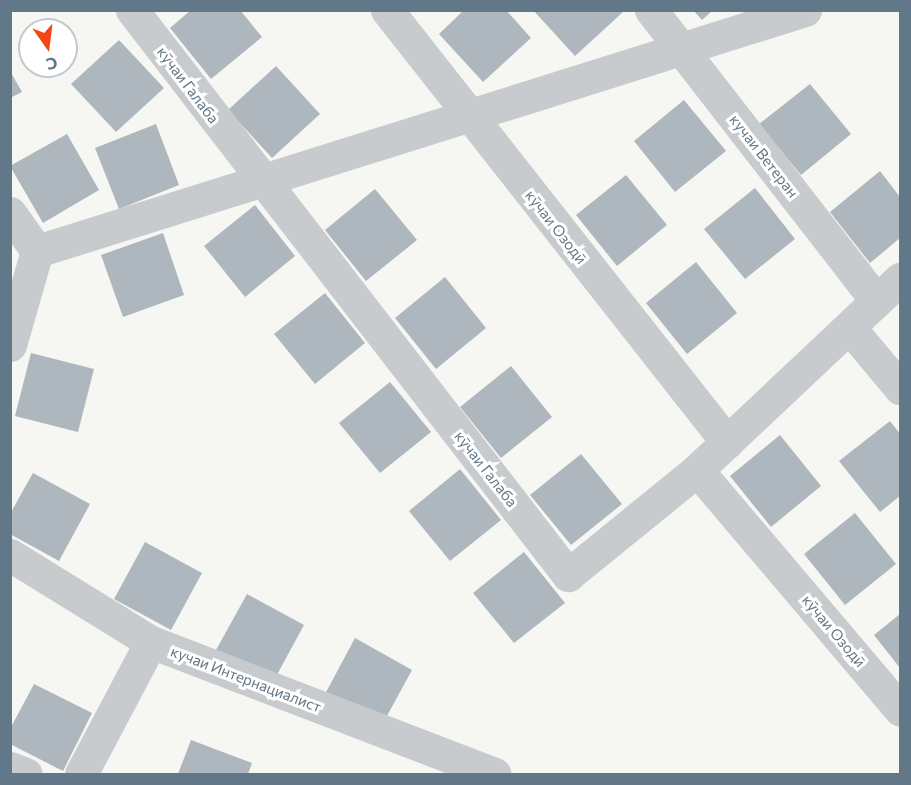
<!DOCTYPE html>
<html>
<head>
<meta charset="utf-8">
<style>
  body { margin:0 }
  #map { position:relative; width:911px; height:785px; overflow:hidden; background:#f6f6f2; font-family:Commissioner,sans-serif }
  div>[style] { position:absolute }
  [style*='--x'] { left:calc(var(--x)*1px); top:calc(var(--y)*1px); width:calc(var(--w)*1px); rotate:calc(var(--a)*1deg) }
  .building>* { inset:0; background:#aeb7bd }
  .minor>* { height:33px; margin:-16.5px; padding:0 16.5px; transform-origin:16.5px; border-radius:16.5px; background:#c8cbce }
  span { translate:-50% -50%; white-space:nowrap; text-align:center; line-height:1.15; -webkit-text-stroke:6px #fff; paint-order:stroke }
  .street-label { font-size:15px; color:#627787 }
  .frame { position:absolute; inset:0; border:12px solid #627787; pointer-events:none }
  .north { position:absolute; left:18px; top:18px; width:60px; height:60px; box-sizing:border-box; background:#fff; border:2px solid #c0c9cf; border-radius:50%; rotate:166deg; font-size:16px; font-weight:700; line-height:24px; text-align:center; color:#627787 }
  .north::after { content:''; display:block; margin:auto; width:21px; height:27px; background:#f44515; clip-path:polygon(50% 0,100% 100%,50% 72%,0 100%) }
</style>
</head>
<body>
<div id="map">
  <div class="building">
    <div style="clip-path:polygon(191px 10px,240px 10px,262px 37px,211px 79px,170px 28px)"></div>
    <div style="clip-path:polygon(464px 10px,506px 10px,531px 38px,483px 82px,439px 34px)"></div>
    <div style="clip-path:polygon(533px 10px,622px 10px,623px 12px,575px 56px)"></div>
    <div style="clip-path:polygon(693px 10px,713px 10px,702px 20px)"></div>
    <div style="clip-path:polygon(119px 40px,164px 88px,116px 132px,71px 84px)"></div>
    <div style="clip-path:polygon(276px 66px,320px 114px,272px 158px,228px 110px)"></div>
    <div style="clip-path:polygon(10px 71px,22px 92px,10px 98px)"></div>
    <div style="clip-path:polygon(810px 84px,851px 134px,801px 175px,759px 124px)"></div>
    <div style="clip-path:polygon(684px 100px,726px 151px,675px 192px,634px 141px)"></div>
    <div style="clip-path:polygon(156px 124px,179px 185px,119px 209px,95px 148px)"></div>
    <div style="clip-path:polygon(67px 134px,99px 190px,43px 223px,10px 166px)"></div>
    <div style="clip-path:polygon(880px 171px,900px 197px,900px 238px,870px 263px,830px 212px)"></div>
    <div style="clip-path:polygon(626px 175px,667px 225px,617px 266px,576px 215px)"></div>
    <div style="clip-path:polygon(755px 188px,795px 239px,745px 279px,704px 229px)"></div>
    <div style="clip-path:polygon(375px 189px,417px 240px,366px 281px,325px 230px)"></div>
    <div style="clip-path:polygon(255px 205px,295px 256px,245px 297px,204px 246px)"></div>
    <div style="clip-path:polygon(163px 233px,184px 295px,123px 317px,101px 255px)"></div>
    <div style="clip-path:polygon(696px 262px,737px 313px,687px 354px,646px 303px)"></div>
    <div style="clip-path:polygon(445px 277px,486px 328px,436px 369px,395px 318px)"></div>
    <div style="clip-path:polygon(325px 293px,365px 343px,315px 384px,274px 334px)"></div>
    <div style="clip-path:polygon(31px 353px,94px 369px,78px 432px,15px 416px)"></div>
    <div style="clip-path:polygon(511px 366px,552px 417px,501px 458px,460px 407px)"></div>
    <div style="clip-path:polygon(390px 382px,431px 432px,380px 473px,339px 423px)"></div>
    <div style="clip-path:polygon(890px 421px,900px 434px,900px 496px,880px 512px,839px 461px)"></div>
    <div style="clip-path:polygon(780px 435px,821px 486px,771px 527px,730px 476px)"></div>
    <div style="clip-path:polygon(581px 454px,622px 504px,571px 545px,530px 495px)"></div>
    <div style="clip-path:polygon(460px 469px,501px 520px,450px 561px,409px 511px)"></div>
    <div style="clip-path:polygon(33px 473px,90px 504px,59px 561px,10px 534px,10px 514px)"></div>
    <div style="clip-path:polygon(855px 513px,896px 564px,845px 605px,804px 554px)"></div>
    <div style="clip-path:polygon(145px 542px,202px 573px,171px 630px,114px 599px)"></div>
    <div style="clip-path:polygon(524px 552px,565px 603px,514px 643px,473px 593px)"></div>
    <div style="clip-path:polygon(247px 594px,304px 625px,273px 682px,216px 650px)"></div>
    <div style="clip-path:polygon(900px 614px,900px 668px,874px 635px)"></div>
    <div style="clip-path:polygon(355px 638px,412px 670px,381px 727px,324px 696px)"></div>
    <div style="clip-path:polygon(34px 684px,92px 713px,63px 771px,10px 744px,10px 729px)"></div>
    <div style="clip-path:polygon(191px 740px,252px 763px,248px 774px,178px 774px)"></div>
  </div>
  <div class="minor">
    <div style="--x:132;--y:10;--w:714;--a:52.34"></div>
    <div style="--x:568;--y:575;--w:166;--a:-39.1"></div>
    <div style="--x:697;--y:470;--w:279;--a:-43.3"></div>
    <div style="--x:387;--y:10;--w:550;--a:51.8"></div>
    <div style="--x:651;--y:10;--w:368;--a:52.2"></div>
    <div style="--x:10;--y:213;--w:47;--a:54.6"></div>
    <div style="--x:37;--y:251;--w:805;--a:-17.42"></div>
    <div style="--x:849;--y:327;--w:80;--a:50.1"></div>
    <div style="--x:10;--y:345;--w:98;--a:-74"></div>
    <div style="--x:697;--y:470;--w:314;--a:49.7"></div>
    <div style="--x:10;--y:555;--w:166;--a:31.7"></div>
    <div style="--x:151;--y:642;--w:368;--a:21"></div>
    <div style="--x:10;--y:768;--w:17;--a:21"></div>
    <div style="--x:81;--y:774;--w:149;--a:-62.1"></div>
  </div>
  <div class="street-label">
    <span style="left:188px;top:85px;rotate:53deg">кӯчаи Галаба</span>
    <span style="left:764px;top:156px;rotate:52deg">кучаи Ветеран</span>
    <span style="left:556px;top:227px;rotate:52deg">кӯчаи Озодӣ</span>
    <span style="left:486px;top:469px;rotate:52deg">кӯчаи Галаба</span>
    <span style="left:834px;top:631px;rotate:50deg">кӯчаи Озодӣ</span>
    <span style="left:246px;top:679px;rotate:21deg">кучаи Интернациалист</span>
  </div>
  <div class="frame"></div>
  <div class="north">С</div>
</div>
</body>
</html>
